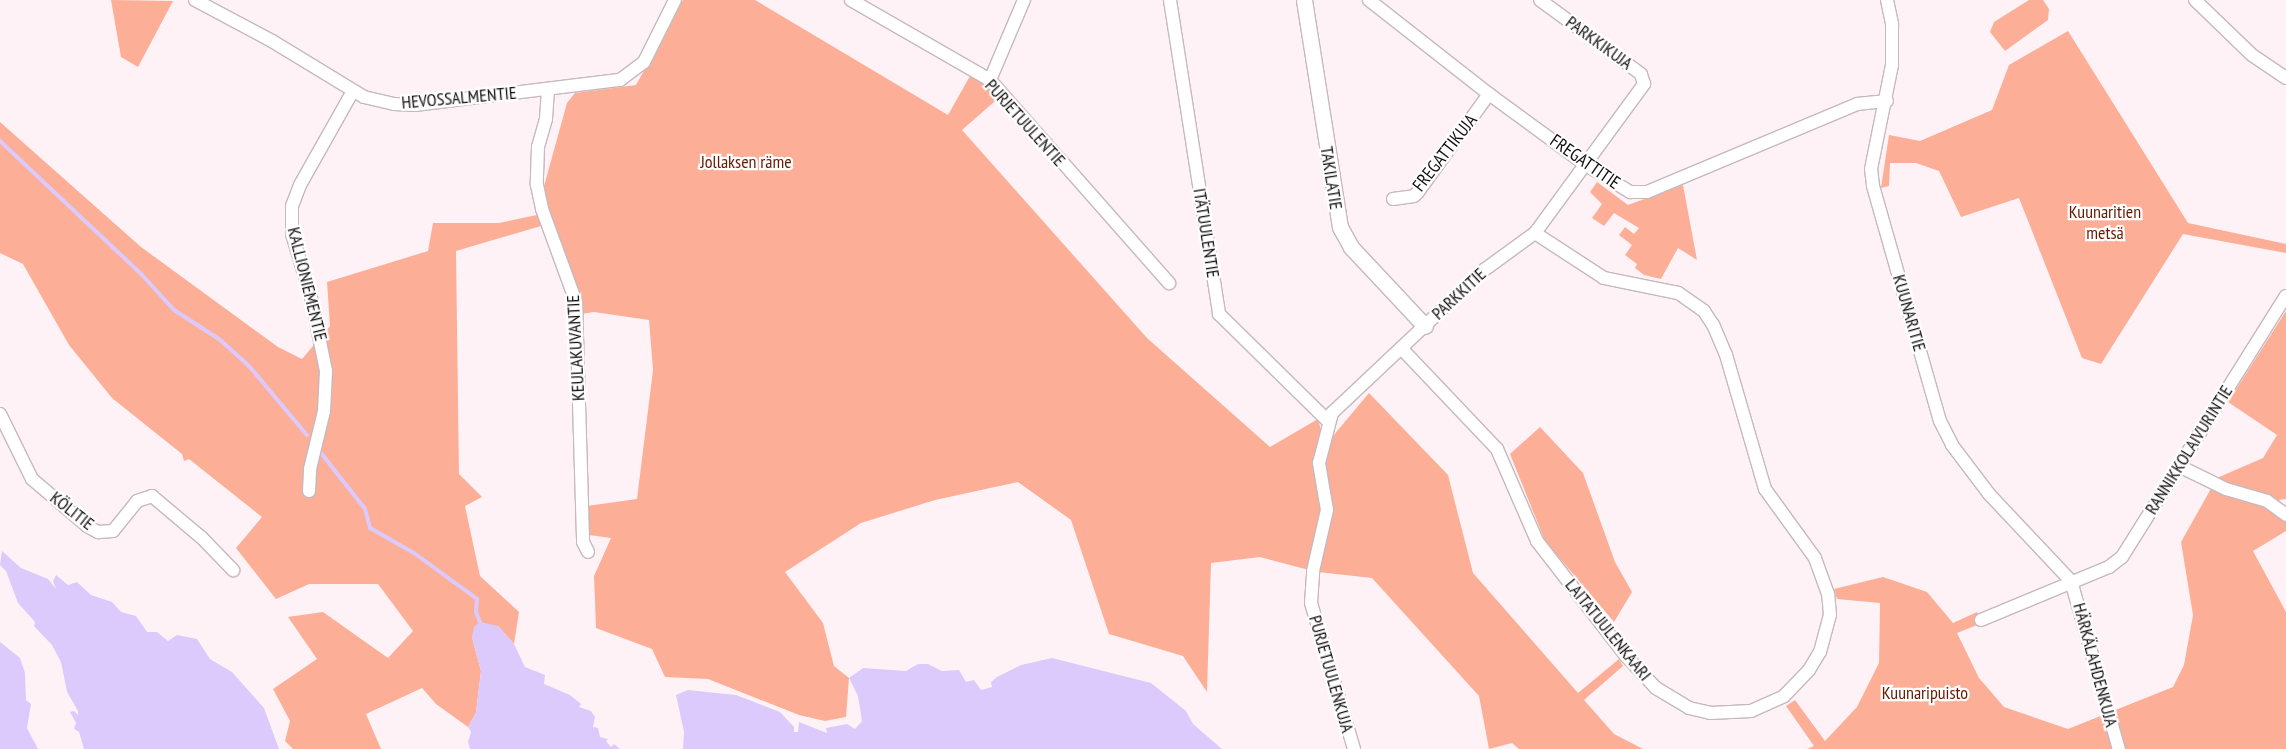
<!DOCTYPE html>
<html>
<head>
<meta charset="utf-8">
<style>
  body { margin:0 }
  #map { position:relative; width:2286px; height:749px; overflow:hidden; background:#fff2f7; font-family:"PT Sans Narrow",sans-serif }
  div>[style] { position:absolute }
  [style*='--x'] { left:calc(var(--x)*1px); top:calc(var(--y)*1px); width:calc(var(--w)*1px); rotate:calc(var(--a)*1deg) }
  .green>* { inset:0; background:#fdae97 }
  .water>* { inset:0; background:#dccafc }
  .stream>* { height:4px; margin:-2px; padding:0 2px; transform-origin:2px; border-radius:2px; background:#dccafc }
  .roads { filter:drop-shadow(1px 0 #c5b9be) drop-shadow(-1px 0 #c5b9be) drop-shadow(0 1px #c5b9be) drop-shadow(0 -1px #c5b9be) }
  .minor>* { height:12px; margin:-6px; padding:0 6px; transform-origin:6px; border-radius:6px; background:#fff }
  .tertiary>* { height:15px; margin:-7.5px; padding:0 7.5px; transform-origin:7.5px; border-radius:7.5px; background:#fff }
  span { translate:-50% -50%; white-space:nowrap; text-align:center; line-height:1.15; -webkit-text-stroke:4.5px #fff; paint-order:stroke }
  .street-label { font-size:18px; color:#130f10 }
  .park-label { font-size:18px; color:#691900 }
</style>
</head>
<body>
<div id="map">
  <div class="green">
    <div style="clip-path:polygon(111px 0,173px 1px,138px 67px,121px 57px)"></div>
    <div style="clip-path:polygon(683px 0,755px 0,948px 115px,974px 69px,1002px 95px,962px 130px,1147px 338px,1270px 447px,1318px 419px,1322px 434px,1322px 509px,1309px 570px,1260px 557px,1211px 563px,1207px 692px,1183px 656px,1109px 634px,1071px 520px,1018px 482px,935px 500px,861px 523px,785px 572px,823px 623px,834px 666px,849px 678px,846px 717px,825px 721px,799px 715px,708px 679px,665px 677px,652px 649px,596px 628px,594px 576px,611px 538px,589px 535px,587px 506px,637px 499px,653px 370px,649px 320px,594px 312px,581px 314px,578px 288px,549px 211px,544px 186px,567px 103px,575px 93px,636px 85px)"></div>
    <div style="clip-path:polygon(2029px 0,2043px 0,2049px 9px,2048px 20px,2005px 51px,1990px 32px,1994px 22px)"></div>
    <div style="clip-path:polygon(2068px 31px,2188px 223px,2286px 244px,2286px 253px,2183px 234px,2101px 364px,2082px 358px,2019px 198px,1961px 217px,1939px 171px,1916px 163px,1890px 163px,1889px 186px,1881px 188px,1889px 135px,1920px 141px,1992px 110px,2009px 65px)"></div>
    <div style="clip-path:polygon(0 122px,141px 247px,278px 347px,302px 359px,330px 326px,327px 282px,428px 251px,433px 223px,499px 223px,537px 215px,541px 226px,456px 251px,459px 474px,482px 497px,465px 506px,480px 576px,519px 612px,514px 644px,498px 626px,472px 637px,481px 671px,476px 713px,468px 727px,436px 704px,422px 688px,366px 714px,381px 749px,293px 749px,285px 741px,290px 721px,273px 689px,317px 659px,288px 617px,323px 612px,388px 658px,413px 631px,378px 584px,309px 584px,276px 599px,236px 548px,262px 517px,189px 459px,184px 461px,182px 454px,112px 398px,69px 345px,23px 264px,0 253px)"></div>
    <div style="clip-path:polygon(1597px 182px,1628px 205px,1683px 185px,1697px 260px,1678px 248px,1661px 279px,1644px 275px,1635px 268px,1637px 264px,1625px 255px,1632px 245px,1619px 235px,1625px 227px,1634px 234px,1639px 228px,1614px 213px,1604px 226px,1592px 218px,1602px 204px,1590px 192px)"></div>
    <div style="clip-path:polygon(2286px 311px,2286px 499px,2279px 500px,2286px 509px,2286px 531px,2253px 551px,2286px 612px,2286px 749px,1807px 749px,1814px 746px,1786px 706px,1795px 700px,1825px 741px,1857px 707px,1879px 663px,1880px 603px,1837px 599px,1834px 589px,1883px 577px,1927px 592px,1953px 623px,1977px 612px,1982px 623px,1957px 633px,1979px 678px,2004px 707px,2068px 729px,2173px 687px,2184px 665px,2193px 615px,2181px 542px,2217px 478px,2263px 458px,2277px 435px,2228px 402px)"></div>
    <div style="clip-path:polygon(1369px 393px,1448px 475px,1473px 573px,1578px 693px,1619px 659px,1623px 666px,1584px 700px,1614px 734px,1643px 749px,1519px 749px,1512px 743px,1489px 749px,1479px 696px,1372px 578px,1318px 572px,1324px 463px,1333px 436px)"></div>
    <div style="clip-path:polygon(1540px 427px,1583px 473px,1615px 562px,1632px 592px,1614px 622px,1545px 541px,1510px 454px)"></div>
  </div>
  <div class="water">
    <div style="clip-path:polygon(2px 551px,21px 568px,48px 579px,56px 589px,53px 581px,56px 575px,68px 585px,77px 582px,91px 595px,112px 602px,121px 612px,136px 616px,147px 632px,157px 632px,168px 641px,177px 635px,197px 639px,210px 659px,232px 672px,264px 708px,279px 749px,84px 749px,79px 732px,74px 729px,76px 723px,70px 712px,74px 711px,78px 715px,78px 711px,67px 692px,61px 662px,52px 645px,34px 626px,35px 622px,18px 603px,6px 571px,0 565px)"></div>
    <div style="clip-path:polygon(480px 622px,498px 626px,514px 644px,525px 667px,545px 675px,544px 684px,570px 695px,581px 704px,579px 707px,591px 711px,595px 717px,593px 727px,598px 728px,600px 737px,608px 739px,606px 741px,611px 747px,614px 744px,620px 749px,470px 749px,468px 742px,471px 732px,468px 727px,476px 713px,481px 671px,472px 637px,474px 627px)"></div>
    <div style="clip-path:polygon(0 642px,20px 658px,25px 673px,26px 700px,31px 704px,27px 728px,38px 749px,0 749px)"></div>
    <div style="clip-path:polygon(1052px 658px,1151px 683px,1186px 711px,1193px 724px,1222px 749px,683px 749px,684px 732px,676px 695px,688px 690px,736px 695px,780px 712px,794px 727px,794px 732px,798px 732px,799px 722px,827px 733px,826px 728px,847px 724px,855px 729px,862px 721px,858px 696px,849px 678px,863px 668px,906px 671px,918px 664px,928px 664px,942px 671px,959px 670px,966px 682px,974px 680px,981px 690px,992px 687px,991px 682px,997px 677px,1021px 665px)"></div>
  </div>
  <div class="stream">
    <div style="--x:0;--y:141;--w:195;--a:43.3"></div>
    <div style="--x:142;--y:275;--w:47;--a:47.6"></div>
    <div style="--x:174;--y:310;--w:54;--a:32.8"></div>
    <div style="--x:219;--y:339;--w:40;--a:42"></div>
    <div style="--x:249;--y:366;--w:90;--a:50"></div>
    <div style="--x:321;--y:453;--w:71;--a:51.8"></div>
    <div style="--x:365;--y:509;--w:20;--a:75"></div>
    <div style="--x:370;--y:528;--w:51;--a:29.6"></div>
    <div style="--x:414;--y:553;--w:78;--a:36.1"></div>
    <div style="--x:477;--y:599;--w:13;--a:94"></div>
    <div style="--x:476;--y:612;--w:11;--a:68"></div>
  </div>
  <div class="roads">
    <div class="minor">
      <div style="--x:195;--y:0;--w:87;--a:28"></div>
      <div style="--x:272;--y:41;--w:108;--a:31.3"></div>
      <div style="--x:364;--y:97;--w:31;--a:13"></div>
      <div style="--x:394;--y:104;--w:21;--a:3"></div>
      <div style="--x:415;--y:105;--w:207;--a:-7"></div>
      <div style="--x:620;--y:80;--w:30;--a:-37"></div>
      <div style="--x:644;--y:62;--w:69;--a:-63.4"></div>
      <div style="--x:851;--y:0;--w:160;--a:29.9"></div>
      <div style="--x:990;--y:80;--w:271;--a:48.6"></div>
      <div style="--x:1170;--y:0;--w:318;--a:81.1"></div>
      <div style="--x:1219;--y:314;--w:154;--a:44.5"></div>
      <div style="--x:1369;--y:0;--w:152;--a:38.1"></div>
      <div style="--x:1489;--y:94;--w:120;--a:36.2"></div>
      <div style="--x:1586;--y:165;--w:52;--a:31.5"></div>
      <div style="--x:1630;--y:192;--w:17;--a:0"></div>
      <div style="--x:1647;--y:192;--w:228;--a:-22.7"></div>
      <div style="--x:1857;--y:104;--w:30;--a:-6"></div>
      <div style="--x:1887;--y:0;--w:25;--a:78"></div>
      <div style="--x:1892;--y:24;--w:41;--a:90"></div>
      <div style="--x:1892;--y:65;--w:106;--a:101.4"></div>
      <div style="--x:1871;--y:169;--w:17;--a:83"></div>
      <div style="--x:1873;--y:186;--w:244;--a:74.1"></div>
      <div style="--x:1940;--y:421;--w:27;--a:63"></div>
      <div style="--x:1952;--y:445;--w:61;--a:52.9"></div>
      <div style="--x:1989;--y:494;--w:120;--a:46.7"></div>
      <div style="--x:2071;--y:581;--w:175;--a:74.1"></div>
      <div style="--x:2195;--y:0;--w:79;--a:44"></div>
      <div style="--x:2252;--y:55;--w:41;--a:34.1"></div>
      <div style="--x:990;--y:80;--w:87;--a:-67"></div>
      <div style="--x:548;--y:90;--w:29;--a:94"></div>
      <div style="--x:546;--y:119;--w:29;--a:106"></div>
      <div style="--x:538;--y:147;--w:38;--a:92"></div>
      <div style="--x:537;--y:185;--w:25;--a:78"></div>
      <div style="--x:542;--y:209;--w:99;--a:69.9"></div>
      <div style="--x:576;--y:302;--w:240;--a:88.3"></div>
      <div style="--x:583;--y:542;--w:11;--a:63"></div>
      <div style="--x:1393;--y:199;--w:21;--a:-8"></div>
      <div style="--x:1414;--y:196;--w:6;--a:-45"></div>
      <div style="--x:1418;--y:192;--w:121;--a:-54.1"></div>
      <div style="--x:1402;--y:349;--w:138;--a:46.5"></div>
      <div style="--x:1497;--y:449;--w:100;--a:66.5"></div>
      <div style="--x:1537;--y:541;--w:144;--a:52.3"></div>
      <div style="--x:1625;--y:655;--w:45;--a:46.8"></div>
      <div style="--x:1656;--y:688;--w:39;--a:31"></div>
      <div style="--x:1689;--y:708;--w:22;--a:13"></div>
      <div style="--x:1710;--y:713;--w:41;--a:-2.8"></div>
      <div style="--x:1751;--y:711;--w:36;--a:-24"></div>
      <div style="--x:1784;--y:696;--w:36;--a:-46"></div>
      <div style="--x:1809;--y:670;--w:21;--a:-59"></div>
      <div style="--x:1820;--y:652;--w:38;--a:-75"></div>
      <div style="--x:1830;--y:615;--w:21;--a:-95"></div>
      <div style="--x:1828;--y:594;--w:38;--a:-110"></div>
      <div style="--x:1815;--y:558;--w:85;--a:-125.9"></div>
      <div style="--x:1765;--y:489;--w:140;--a:-106.2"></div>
      <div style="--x:1726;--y:355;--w:33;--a:-113"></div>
      <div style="--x:1713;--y:325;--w:17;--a:-123"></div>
      <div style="--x:1704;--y:311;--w:32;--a:-145"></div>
      <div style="--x:1678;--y:293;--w:76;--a:-168.5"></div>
      <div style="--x:1604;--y:278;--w:82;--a:-146.9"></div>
      <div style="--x:0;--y:414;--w:72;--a:63.8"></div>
      <div style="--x:32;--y:479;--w:72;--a:40.5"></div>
      <div style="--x:87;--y:526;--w:13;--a:29"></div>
      <div style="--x:98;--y:532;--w:15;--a:-4"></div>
      <div style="--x:113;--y:531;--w:38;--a:-51"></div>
      <div style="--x:137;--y:501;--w:16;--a:-18"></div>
      <div style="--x:152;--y:496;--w:65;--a:40"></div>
      <div style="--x:202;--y:538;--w:45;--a:45.9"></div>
      <div style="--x:2179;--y:466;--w:52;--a:26.1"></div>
      <div style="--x:2226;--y:489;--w:43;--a:16.3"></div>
      <div style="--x:2267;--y:501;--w:24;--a:36"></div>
      <div style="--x:309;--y:491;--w:22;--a:-87"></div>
      <div style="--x:310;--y:469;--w:60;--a:-76.4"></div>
      <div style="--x:324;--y:411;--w:40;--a:-87.1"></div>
      <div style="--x:326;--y:371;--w:76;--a:-101.5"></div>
      <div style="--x:311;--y:297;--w:66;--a:-106.8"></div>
      <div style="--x:292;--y:234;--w:28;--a:-90"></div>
      <div style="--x:292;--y:206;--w:22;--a:-69"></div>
      <div style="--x:300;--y:185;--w:108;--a:-60.6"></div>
      <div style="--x:1981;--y:620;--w:139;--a:-22.5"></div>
      <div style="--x:2109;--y:567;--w:16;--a:-38"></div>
      <div style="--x:2122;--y:557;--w:308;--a:-57.9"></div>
      <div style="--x:1354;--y:749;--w:152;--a:-106.4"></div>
      <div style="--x:1311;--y:603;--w:32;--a:-86"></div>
      <div style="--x:1313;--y:571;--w:63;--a:-77.1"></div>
      <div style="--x:1327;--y:510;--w:48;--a:-99.7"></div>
      <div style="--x:1319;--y:463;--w:52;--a:-75.4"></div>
      <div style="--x:1332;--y:413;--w:209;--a:-43.3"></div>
      <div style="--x:1484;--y:270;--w:63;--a:-36"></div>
      <div style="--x:1535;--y:233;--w:185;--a:-53.8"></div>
      <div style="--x:1644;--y:84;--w:10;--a:-107"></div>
      <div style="--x:1641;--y:74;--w:125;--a:-143.8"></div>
    </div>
    <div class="tertiary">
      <div style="--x:1304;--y:0;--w:230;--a:81"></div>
      <div style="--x:1340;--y:227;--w:23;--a:61"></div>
      <div style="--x:1351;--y:247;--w:108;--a:46.9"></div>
    </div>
  </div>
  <div class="street-label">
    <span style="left:1599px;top:43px;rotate:36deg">PARKKIKUJA</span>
    <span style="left:459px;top:98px;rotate:-5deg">HEVOSSALMENTIE</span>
    <span style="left:1025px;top:123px;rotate:48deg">PURJETUULENTIE</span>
    <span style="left:1445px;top:153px;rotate:-52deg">FREGATTIKUJA</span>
    <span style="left:1585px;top:162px;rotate:35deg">FREGATTITIE</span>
    <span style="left:1331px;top:178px;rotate:81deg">TAKILATIE</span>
    <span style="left:1206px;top:233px;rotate:81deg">ITÄTUULENTIE</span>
    <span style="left:307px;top:284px;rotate:76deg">KALLIONIEMENTIE</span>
    <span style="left:1459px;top:294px;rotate:-43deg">PARKKITIE</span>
    <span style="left:1909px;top:313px;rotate:74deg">KUUNARITIE</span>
    <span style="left:576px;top:348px;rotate:-93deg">KEULAKUVANTIE</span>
    <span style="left:2189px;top:450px;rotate:-58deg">RANNIKKOLAIVURINTIE</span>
    <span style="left:72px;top:511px;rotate:38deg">KÖLITIE</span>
    <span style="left:1608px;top:630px;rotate:51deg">LAITATUULENKAARI</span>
    <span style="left:2095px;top:665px;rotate:75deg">HÄRKÄLAHDENKUJA</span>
    <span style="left:1331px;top:674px;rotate:74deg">PURJETUULENKUJA</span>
  </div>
  <div class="park-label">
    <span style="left:746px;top:162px">Jollaksen räme</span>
    <span style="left:2105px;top:223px">Kuunaritien<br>metsä</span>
    <span style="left:1925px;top:693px">Kuunaripuisto</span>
  </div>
</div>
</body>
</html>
